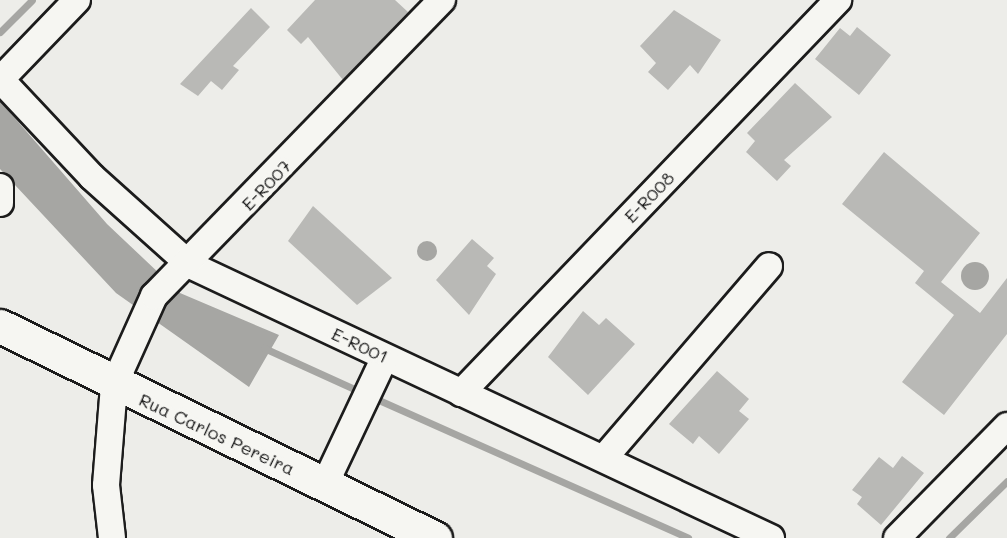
<!DOCTYPE html>
<html>
<head>
<meta charset="utf-8">
<style>
  body { margin:0 }
  #map { position:relative; width:1007px; height:538px; overflow:hidden; background:#edede9; font-family:Mali,sans-serif }
  div>[style] { position:absolute }
  [style*='--x'] { left:calc(var(--x)*1px); top:calc(var(--y)*1px); width:calc(var(--w)*1px); rotate:calc(var(--a)*1deg) }
  .water>* { inset:0; background:#a6a6a3 }
  .round { border-radius:50% }
  .stream>* { height:7px; margin:-3.5px; padding:0 3.5px; transform-origin:3.5px; border-radius:3.5px; background:#a6a6a3 }
  .building>* { inset:0; background:#b9b9b6 }
  .roads { filter:drop-shadow(2px 0 #1c1c1c) drop-shadow(-2px 0 #1c1c1c) drop-shadow(0 2px #1c1c1c) drop-shadow(0 -2px #1c1c1c) }
  .minor>* { height:26px; margin:-13px; padding:0 13px; transform-origin:13px; border-radius:13px; background:#f6f6f2 }
  .tertiary>* { height:33px; margin:-16.5px; padding:0 16.5px; transform-origin:16.5px; border-radius:16.5px; background:#f6f6f2 }
  span { translate:-50% -50%; white-space:nowrap; text-align:center; line-height:1.15; -webkit-text-stroke:7px #f6f6f2; paint-order:stroke }
  .street-label { font-size:18px; color:#1c1c1c }
</style>
</head>
<body>
<div id="map">
  <div class="water">
    <div style="clip-path:polygon(0 101px,107px 224px,180px 293px,279px 335px,249px 387px,116px 293px,0 169px)"></div>
    <div class="round" style="left:417px;top:241px;width:20px;height:20px"></div>
    <div class="round" style="left:961px;top:262px;width:28px;height:28px"></div>
  </div>
  <div class="stream">
    <div style="--x:0;--y:32;--w:45;--a:-45"></div>
    <div style="--x:264;--y:348;--w:107;--a:24.4"></div>
    <div style="--x:372;--y:397;--w:346;--a:24"></div>
    <div style="--x:949;--y:538;--w:81;--a:-44.5"></div>
  </div>
  <div class="building">
    <div style="clip-path:polygon(315px 0,395px 0,408px 12px,343px 80px,308px 37px,301px 44px,287px 30px)"></div>
    <div style="clip-path:polygon(251px 8px,270px 27px,233px 66px,239px 70px,222px 90px,211px 81px,198px 96px,180px 84px)"></div>
    <div style="clip-path:polygon(674px 10px,721px 40px,698px 74px,690px 65px,668px 90px,648px 72px,656px 63px,640px 46px)"></div>
    <div style="clip-path:polygon(857px 27px,891px 55px,859px 95px,815px 59px,840px 28px,850px 36px)"></div>
    <div style="clip-path:polygon(795px 83px,832px 117px,784px 160px,791px 166px,777px 181px,746px 152px,755px 141px,747px 133px)"></div>
    <div style="clip-path:polygon(884px 152px,980px 233px,941px 282px,980px 313px,1007px 278px,1007px 334px,944px 415px,902px 382px,954px 315px,915px 283px,924px 271px,842px 204px)"></div>
    <div style="clip-path:polygon(313px 206px,392px 278px,357px 305px,288px 241px)"></div>
    <div style="clip-path:polygon(472px 239px,494px 258px,487px 266px,496px 274px,469px 315px,436px 280px)"></div>
    <div style="clip-path:polygon(583px 311px,599px 325px,606px 318px,635px 344px,588px 395px,548px 357px)"></div>
    <div style="clip-path:polygon(717px 371px,749px 399px,739px 411px,749px 419px,719px 454px,699px 436px,693px 444px,669px 424px)"></div>
    <div style="clip-path:polygon(902px 456px,924px 473px,881px 525px,857px 504px,862px 497px,852px 490px,879px 457px,893px 468px)"></div>
  </div>
  <div class="roads">
    <div class="minor">
      <div style="--x:0;--y:79;--w:134;--a:46.8"></div>
      <div style="--x:92;--y:177;--w:132;--a:41.9"></div>
      <div style="--x:190;--y:265;--w:642;--a:25.17"></div>
      <div style="--x:0;--y:80;--w:111;--a:-46.1"></div>
      <div style="--x:0;--y:187;--w:16;--a:90"></div>
      <div style="--x:461;--y:393;--w:545;--a:-46.19"></div>
      <div style="--x:604;--y:458;--w:253;--a:-49.3"></div>
      <div style="--x:325;--y:484;--w:140;--a:-64.7"></div>
      <div style="--x:112;--y:538;--w:53;--a:-96.5"></div>
      <div style="--x:106;--y:485;--w:100;--a:-85.4"></div>
      <div style="--x:114;--y:385;--w:98;--a:-65.8"></div>
      <div style="--x:154;--y:296;--w:413;--a:-45.8"></div>
      <div style="--x:897;--y:538;--w:157;--a:-45.5"></div>
    </div>
    <div class="tertiary">
      <div style="--x:0;--y:326;--w:484;--a:26"></div>
    </div>
  </div>
  <div class="street-label">
    <span style="left:266px;top:185px;rotate:-46deg">E-R007</span>
    <span style="left:649px;top:197px;rotate:-46deg">E-R008</span>
    <span style="left:360px;top:345px;rotate:25deg">E-R001</span>
    <span style="left:217px;top:434px;rotate:25deg">Rua Carlos Pereira</span>
  </div>
</div>
</body>
</html>
